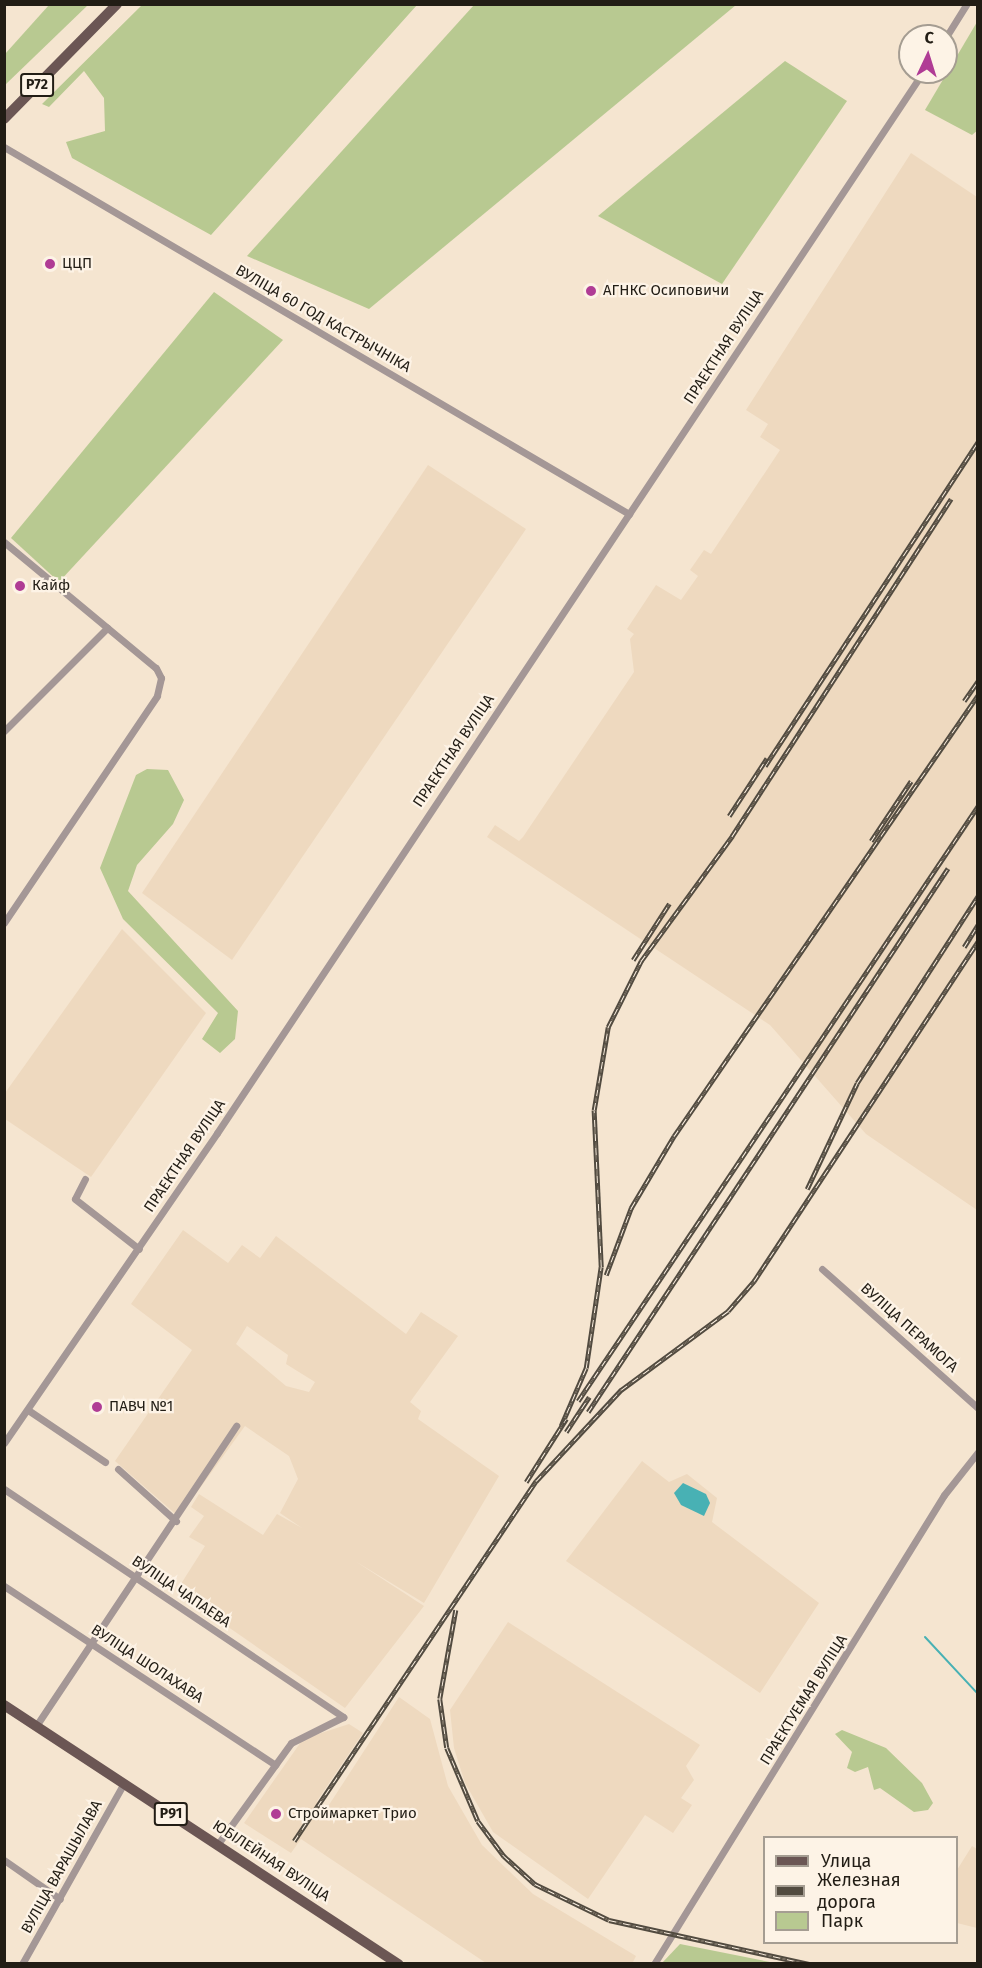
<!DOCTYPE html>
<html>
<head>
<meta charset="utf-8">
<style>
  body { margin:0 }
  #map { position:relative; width:982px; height:1968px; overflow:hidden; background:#f5e5d0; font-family:"Fira Sans",sans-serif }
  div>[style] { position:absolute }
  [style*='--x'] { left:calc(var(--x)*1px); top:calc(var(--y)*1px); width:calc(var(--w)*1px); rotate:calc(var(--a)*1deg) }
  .built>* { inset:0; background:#eed9bf }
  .green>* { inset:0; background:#b8c991 }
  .water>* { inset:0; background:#48b1b4 }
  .stream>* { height:2px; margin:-1px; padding:0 1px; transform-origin:1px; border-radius:1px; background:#48b1b4 }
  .minor>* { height:7px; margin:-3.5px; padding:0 3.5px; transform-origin:3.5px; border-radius:3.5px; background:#a49796 }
  .primary>* { height:10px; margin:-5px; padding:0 5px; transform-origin:5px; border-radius:5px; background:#6b5654 }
  .rail>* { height:4.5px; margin-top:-2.25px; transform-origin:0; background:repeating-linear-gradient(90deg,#fdf3e6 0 7px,#524b40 0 14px); box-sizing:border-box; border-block:2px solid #524b40 }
  .dots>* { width:16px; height:16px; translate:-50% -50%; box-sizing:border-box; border:3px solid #fdf3e6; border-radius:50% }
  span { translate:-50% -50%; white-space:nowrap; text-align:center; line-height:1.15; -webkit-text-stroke:4.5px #fdf3e6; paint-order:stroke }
  .shield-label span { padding:2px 4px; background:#fdf3e6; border:2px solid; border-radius:4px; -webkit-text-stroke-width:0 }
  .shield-label { font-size:14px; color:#221d15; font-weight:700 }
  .poi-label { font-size:15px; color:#221d15 }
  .left { translate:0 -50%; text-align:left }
  .street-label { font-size:15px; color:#221d15 }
  .frame { position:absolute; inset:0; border:6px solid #221d15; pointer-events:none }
  .legend { position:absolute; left:763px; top:1836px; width:195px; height:108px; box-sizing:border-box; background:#fdf3e6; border:2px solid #a59d92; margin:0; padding:8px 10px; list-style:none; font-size:18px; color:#221d15 }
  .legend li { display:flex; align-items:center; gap:12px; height:30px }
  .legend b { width:30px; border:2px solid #a59d92 }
  .north { position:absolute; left:898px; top:24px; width:60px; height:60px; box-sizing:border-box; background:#fdf3e6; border:2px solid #a59d92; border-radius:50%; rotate:4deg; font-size:16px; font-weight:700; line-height:24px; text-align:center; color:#221d15 }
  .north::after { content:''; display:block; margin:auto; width:21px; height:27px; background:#b03c95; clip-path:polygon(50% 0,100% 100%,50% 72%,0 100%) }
</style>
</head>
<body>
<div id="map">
  <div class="built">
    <div style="clip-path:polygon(911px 153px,977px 197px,977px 1210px,866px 1134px,770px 1025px,487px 837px,495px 825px,519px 841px,523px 837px,634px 672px,630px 639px,634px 634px,627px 629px,656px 585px,681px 600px,698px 576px,690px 570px,704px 550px,711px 554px,780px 450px,760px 437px,768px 424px,746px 410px)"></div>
    <div style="clip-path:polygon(428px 465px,526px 529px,232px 960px,142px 893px)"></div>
    <div style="clip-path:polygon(122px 929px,206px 1013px,91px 1177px,5px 1119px,5px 1093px)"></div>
    <div style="clip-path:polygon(evenodd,183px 1230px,228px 1263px,242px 1245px,260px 1258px,276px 1236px,406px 1334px,421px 1312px,458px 1336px,410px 1402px,421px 1411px,418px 1419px,499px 1476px,424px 1603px,355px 1561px,424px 1606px,345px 1708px,182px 1595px,179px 1587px,205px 1546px,189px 1537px,204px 1516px,191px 1507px,199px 1494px,263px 1535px,277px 1514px,302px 1528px,280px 1513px,298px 1479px,289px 1456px,245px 1426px,179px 1517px,115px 1461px,192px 1350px,131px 1304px,183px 1230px,247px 1326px,288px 1355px,286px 1364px,315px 1382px,309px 1392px,286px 1386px,236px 1344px,247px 1326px)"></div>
    <div style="clip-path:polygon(642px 1461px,669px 1482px,687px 1474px,717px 1498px,712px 1522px,819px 1603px,760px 1693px,566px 1561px)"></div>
    <div style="clip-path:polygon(508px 1622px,700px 1745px,686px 1766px,694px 1780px,681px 1798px,692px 1805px,673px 1833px,645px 1815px,588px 1899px,493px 1832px,465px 1783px,454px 1748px,450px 1710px)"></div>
    <div style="clip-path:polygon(399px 1697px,430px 1719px,448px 1786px,482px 1845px,533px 1894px,636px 1956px,632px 1964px,486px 1963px,301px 1839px,291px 1853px,244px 1823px,303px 1739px,349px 1724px,363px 1733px,317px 1801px,327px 1808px)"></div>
    <div style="clip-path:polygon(972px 1846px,977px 1849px,977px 1928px,957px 1923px,957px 1870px)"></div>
  </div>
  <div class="green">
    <div style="clip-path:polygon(49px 5px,88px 5px,5px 85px,5px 54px)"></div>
    <div style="clip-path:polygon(142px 5px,142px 4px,417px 5px,211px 235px,72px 158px,66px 142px,105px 131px,104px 98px,84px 71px,49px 107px,42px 104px)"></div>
    <div style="clip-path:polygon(474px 5px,736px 5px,369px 309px,247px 256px)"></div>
    <div style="clip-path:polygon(977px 22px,978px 130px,972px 135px,925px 110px)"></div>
    <div style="clip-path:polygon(785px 61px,847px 101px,722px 284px,598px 216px)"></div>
    <div style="clip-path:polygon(214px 292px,283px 340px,59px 582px,11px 538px)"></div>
    <div style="clip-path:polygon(147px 769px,168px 770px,184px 800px,173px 824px,137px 865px,128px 891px,238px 1011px,235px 1039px,220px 1053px,202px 1039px,218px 1013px,123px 919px,100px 868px,136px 775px)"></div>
    <div style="clip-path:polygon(842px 1730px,886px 1748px,922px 1783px,933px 1803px,928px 1810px,914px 1812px,880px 1788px,874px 1790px,868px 1767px,855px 1772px,847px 1768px,852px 1752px,835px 1734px)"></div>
    <div style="clip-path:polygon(680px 1944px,775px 1963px,662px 1963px)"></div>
  </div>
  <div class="water">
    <div style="clip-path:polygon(683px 1483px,706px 1494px,710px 1503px,704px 1516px,681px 1505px,674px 1493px)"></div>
  </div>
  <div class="stream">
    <div style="--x:925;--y:1637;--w:78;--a:47.1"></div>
  </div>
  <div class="minor">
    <div style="--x:946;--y:37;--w:39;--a:-58"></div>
    <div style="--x:4;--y:147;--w:725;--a:30.42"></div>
    <div style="--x:4;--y:542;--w:197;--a:39.7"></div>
    <div style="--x:156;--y:668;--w:11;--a:63"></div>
    <div style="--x:161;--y:678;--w:18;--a:103"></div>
    <div style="--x:157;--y:696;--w:274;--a:124"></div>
    <div style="--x:4;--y:731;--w:146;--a:-45"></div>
    <div style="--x:85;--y:1179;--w:22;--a:117"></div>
    <div style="--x:75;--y:1199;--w:81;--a:38"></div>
    <div style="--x:822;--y:1269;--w:209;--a:41.7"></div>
    <div style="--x:28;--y:1410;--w:93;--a:34"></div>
    <div style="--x:4;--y:1443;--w:376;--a:-55.5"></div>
    <div style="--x:217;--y:1133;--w:1274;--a:-56.36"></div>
    <div style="--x:118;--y:1469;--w:78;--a:41.9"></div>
    <div style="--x:4;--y:1489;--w:409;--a:33.9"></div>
    <div style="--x:343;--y:1717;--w:58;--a:153.4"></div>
    <div style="--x:291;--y:1743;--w:125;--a:125.9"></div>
    <div style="--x:4;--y:1586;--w:325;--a:33.4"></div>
    <div style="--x:36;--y:1726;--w:361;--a:-56.3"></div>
    <div style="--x:4;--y:1860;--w:68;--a:34.9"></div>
    <div style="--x:22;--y:1964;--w:208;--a:-60.6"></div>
    <div style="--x:654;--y:1964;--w:551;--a:-58.27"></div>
    <div style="--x:944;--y:1495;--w:55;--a:-51.7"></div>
  </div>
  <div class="primary">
    <div style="--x:4;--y:119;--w:161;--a:-45.5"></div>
    <div style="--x:4;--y:1705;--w:472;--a:33.3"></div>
  </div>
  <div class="rail">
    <div style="--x:964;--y:701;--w:24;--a:-55"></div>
    <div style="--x:765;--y:766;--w:388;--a:-56.7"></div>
    <div style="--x:729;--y:816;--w:69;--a:-56.8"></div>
    <div style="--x:871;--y:841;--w:72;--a:-56.3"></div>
    <div style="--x:964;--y:947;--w:26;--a:-58"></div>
    <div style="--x:633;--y:960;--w:67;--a:-57.3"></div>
    <div style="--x:807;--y:1189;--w:117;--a:-64.7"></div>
    <div style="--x:857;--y:1083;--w:223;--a:-57.1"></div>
    <div style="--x:606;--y:1275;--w:72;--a:-69.5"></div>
    <div style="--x:631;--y:1208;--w:84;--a:-59.2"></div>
    <div style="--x:674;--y:1136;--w:536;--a:-55.42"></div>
    <div style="--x:578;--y:1401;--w:717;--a:-56.09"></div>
    <div style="--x:588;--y:1412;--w:652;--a:-56.5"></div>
    <div style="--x:561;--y:1426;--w:63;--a:-66.7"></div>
    <div style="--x:586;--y:1368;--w:102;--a:-81.6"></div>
    <div style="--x:601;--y:1267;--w:157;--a:-92.6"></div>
    <div style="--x:594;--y:1110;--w:84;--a:-80.4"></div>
    <div style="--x:608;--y:1027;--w:74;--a:-63.4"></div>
    <div style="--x:641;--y:961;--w:155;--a:-53.9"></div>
    <div style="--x:732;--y:836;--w:402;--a:-57"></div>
    <div style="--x:566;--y:1432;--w:42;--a:-56.7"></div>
    <div style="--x:526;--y:1482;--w:75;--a:-57.6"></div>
    <div style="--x:456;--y:1610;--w:90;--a:100.2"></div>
    <div style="--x:440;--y:1699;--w:49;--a:81.9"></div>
    <div style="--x:447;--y:1748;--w:79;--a:67"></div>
    <div style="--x:478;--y:1821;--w:44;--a:53.4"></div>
    <div style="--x:504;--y:1856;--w:42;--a:42.1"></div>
    <div style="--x:535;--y:1884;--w:82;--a:25.9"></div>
    <div style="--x:609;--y:1920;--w:205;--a:12.4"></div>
    <div style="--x:294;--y:1841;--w:434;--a:-56.1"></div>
    <div style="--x:536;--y:1481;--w:125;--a:-47"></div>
    <div style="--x:621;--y:1390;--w:133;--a:-36.4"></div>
    <div style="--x:728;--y:1311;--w:40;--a:-49"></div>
    <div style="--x:754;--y:1281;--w:407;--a:-56.6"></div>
  </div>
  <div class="dots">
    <div style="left:50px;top:264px;background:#b03c95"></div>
    <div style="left:591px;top:291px;background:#b03c95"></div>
    <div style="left:20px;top:586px;background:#b03c95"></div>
    <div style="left:97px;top:1407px;background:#b03c95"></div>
    <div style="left:276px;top:1814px;background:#b03c95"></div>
  </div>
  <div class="shield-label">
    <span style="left:37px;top:85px">Р72</span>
    <span style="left:171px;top:1814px">Р91</span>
  </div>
  <div class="poi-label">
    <span class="left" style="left:62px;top:264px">ЦЦП</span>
    <span class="left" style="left:603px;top:291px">АГНКС Осиповичи</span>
    <span class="left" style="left:32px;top:586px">Кайф</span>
    <span class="left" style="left:109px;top:1407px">ПАВЧ №1</span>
    <span class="left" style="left:288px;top:1814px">Строймаркет Трио</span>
  </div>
  <div class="street-label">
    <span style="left:323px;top:319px;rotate:30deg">ВУЛІЦА 60 ГОД КАСТРЫЧНІКА</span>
    <span style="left:724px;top:347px;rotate:-57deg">ПРАЕКТНАЯ ВУЛІЦА</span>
    <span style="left:454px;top:751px;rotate:-56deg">ПРАЕКТНАЯ ВУЛІЦА</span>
    <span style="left:185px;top:1156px;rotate:-56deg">ПРАЕКТНАЯ ВУЛІЦА</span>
    <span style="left:909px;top:1328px;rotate:42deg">ВУЛІЦА ПЕРАМОГА</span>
    <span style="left:181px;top:1592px;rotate:34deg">ВУЛІЦА ЧАПАЕВА</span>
    <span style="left:147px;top:1664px;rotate:33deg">ВУЛІЦА ШОЛАХАВА</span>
    <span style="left:804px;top:1700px;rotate:-58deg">ПРАЕКТУЕМАЯ ВУЛІЦА</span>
    <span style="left:271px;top:1861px;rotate:33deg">ЮБІЛЕЙНАЯ ВУЛІЦА</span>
    <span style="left:62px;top:1867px;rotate:-61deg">ВУЛІЦА ВАРАШЫЛАВА</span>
  </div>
  <div class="frame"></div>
  <ul class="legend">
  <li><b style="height:8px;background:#6b5654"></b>Улица</li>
  <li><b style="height:8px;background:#524b40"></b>Железная дорога</li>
  <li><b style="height:16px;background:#b8c991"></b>Парк</li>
  </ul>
  <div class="north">С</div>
</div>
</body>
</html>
